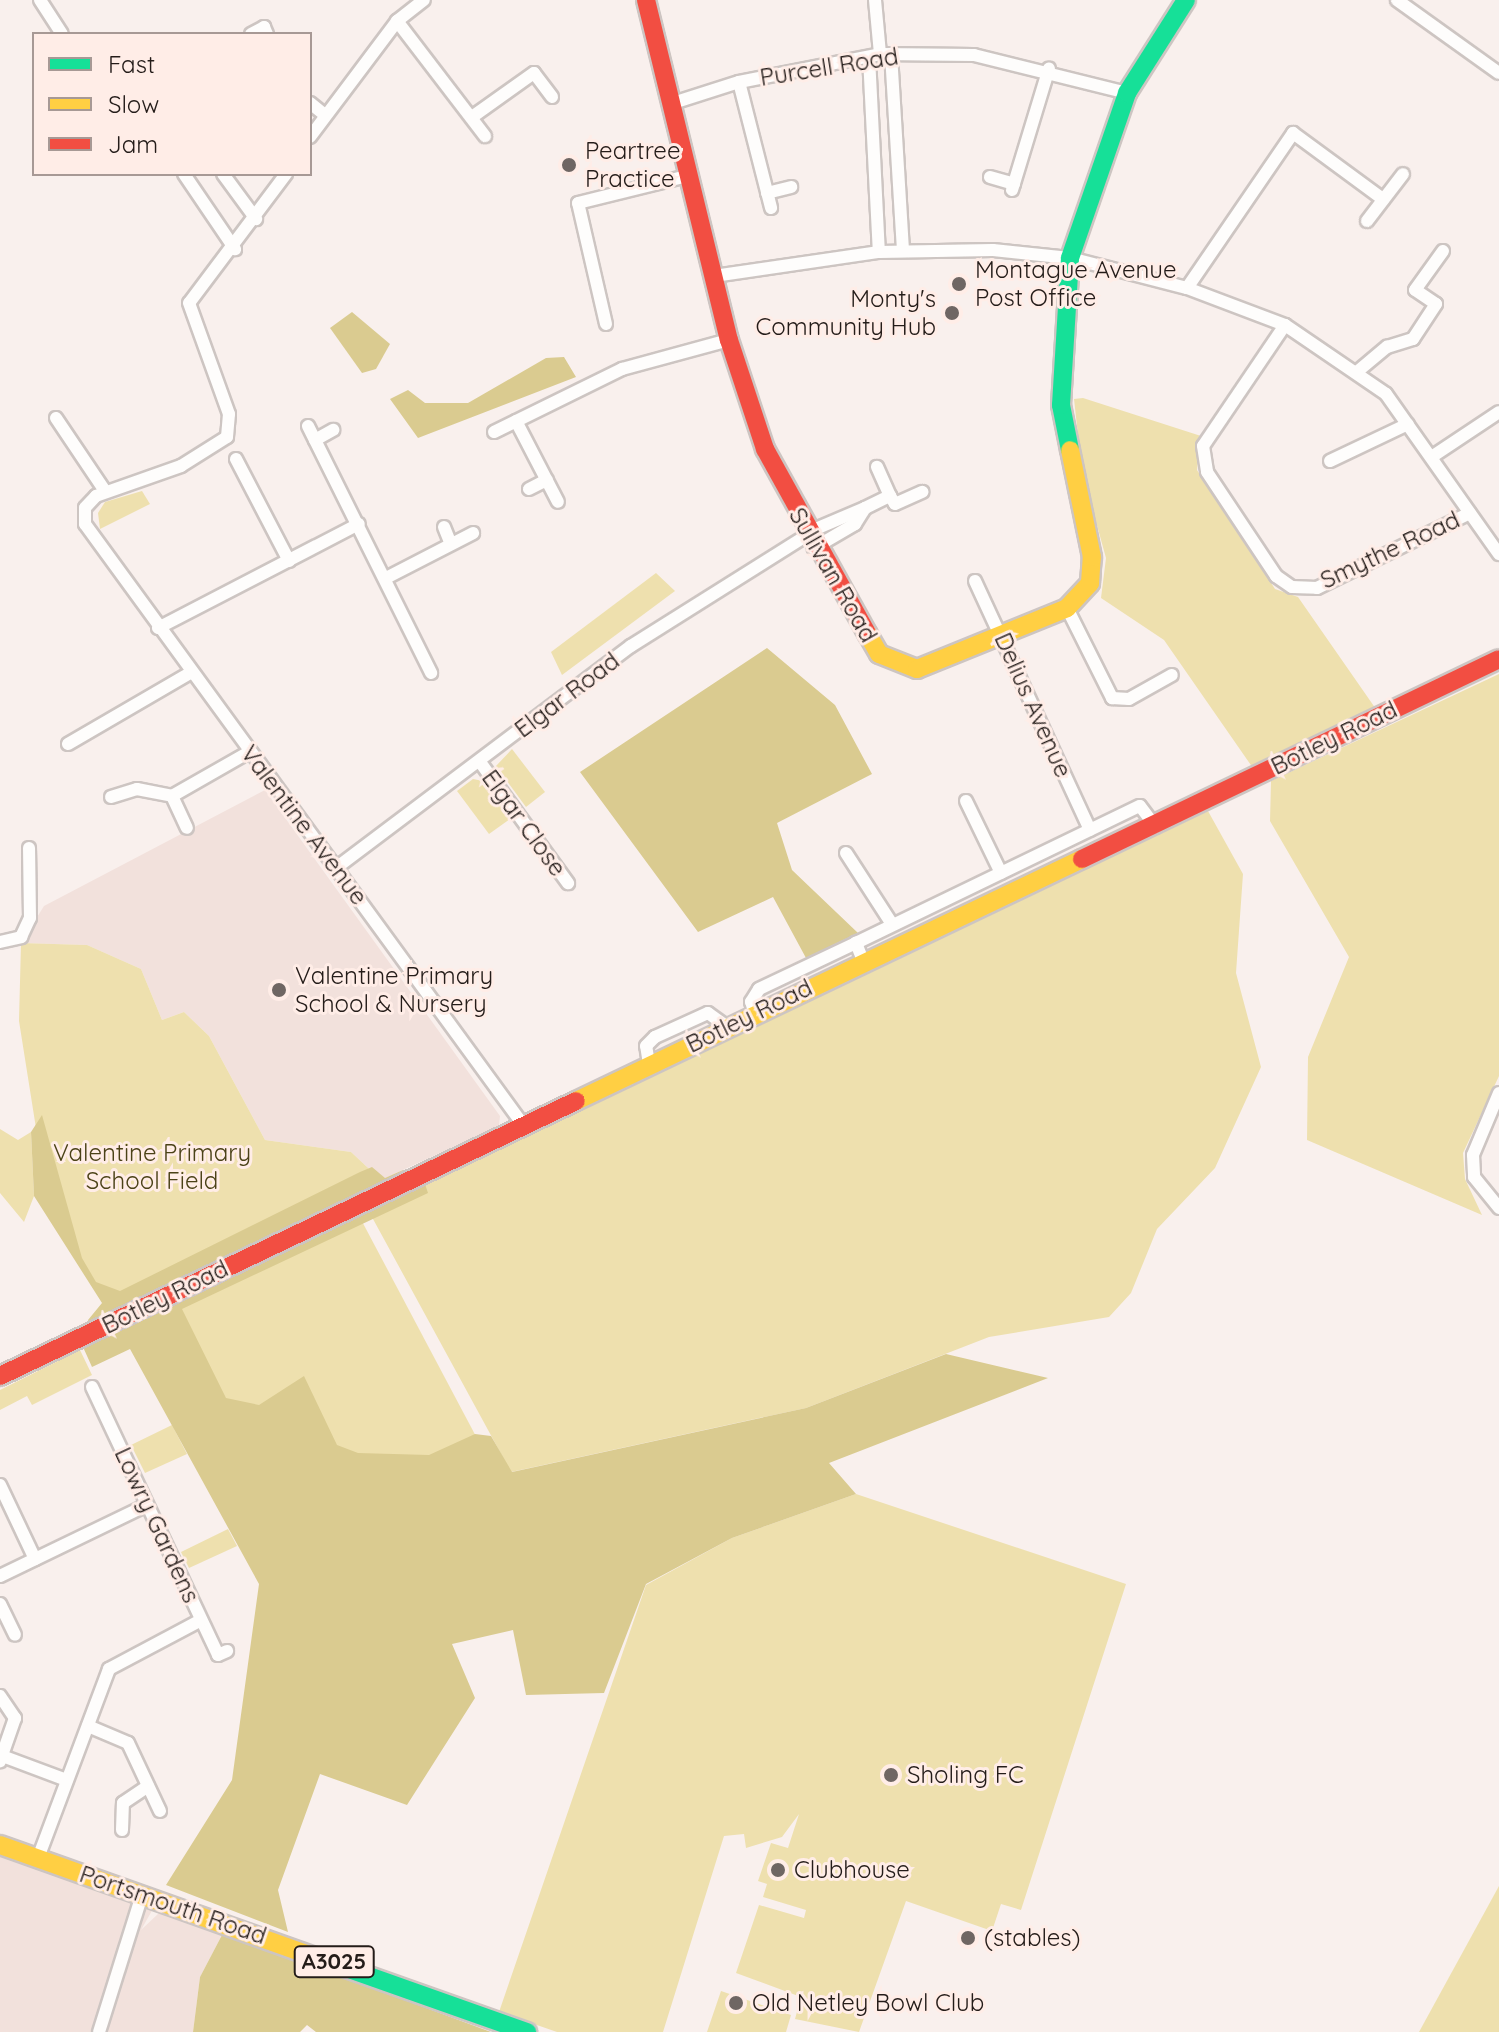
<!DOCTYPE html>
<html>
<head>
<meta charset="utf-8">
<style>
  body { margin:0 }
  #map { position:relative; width:1499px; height:2032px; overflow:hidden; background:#f9f0ed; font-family:Quicksand,sans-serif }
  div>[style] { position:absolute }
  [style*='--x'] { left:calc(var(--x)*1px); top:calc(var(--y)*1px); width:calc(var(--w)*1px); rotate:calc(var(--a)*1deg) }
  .built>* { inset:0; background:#f2e1dc }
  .green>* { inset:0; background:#eee0ae }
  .forest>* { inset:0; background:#dacb90 }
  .roads { filter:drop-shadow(2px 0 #cdc5c2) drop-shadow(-2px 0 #cdc5c2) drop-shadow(0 2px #cdc5c2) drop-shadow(0 -2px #cdc5c2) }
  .street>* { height:12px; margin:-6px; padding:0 6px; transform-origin:6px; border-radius:6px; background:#fefdfc }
  .fast>* { height:18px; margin:-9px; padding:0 9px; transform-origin:9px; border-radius:9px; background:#16e098 }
  .slow>* { height:18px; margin:-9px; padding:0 9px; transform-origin:9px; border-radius:9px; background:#ffcf43 }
  .jam>* { height:18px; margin:-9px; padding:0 9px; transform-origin:9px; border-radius:9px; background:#f24e42 }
  .dots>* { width:22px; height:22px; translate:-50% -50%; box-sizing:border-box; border:4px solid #ffede7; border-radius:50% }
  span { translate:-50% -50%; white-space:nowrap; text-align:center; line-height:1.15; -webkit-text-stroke:6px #ffede7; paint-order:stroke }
  .shield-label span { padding:2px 6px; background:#ffede7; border:2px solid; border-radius:6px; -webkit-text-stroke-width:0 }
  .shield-label { font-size:22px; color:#241c19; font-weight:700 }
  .street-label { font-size:24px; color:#241c19 }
  .poi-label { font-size:24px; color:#241c19 }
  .left { translate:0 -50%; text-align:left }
  .right { translate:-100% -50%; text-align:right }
  .park-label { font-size:24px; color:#4b4217 }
  .legend { position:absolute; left:32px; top:32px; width:280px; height:144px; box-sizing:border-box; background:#ffede7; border:2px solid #a79995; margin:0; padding:10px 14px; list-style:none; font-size:24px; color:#241c19 }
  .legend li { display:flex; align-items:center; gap:16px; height:40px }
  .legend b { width:40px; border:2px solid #a79995 }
</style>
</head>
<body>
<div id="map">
  <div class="built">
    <div style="clip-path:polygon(265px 790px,500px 1116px,499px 1126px,381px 1180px,351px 1152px,265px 1140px,209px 1036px,184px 1012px,162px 1020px,141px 969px,87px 945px,21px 943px,44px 906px)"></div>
    <div style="clip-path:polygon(0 1847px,158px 1900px,141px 1930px,159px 1913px,222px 1935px,200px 1977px,193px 2032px,0 2032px)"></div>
  </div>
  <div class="green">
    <div style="clip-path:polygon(1083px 398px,1201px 436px,1197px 470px,1275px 589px,1298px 597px,1378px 712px,1255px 771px,1164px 640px,1101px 598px,1106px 558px,1082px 471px,1074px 399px)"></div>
    <div style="clip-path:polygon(142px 491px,150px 504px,100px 529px,98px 513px,105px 502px)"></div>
    <div style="clip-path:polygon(656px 573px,675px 591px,562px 675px,551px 652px)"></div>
    <div style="clip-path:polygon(1499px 674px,1499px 1076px,1463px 1153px,1465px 1179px,1482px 1215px,1307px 1140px,1308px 1057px,1349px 957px,1270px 821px,1271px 781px)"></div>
    <div style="clip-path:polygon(512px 749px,545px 792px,526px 807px,496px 766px)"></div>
    <div style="clip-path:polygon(473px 779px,483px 781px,510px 819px,489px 834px,457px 791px)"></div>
    <div style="clip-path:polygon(1208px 811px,1243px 874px,1236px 973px,1261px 1067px,1215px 1168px,1157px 1229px,1131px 1293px,1109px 1317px,989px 1337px,806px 1408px,511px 1472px,367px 1208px)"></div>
    <div style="clip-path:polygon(21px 943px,87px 945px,141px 969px,162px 1020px,184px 1012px,209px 1036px,265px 1140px,351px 1152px,381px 1180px,106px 1309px,58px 1226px,45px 1185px,19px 1021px)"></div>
    <div style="clip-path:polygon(0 1129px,18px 1140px,31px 1132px,34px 1196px,24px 1222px,0 1193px)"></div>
    <div style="clip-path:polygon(357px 1212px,497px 1476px,263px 1534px,150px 1314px)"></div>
    <div style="clip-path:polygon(80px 1350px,92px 1375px,32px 1405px,27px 1396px,0 1410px,0 1390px)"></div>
    <div style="clip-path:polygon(172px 1425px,187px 1454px,145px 1473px,131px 1445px)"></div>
    <div style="clip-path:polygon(856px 1494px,1126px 1584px,1021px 1910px,1001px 1904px,992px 1931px,906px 1901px,859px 2032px,795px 2019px,801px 1997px,736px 1973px,759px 1905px,804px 1918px,806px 1910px,763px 1897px,767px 1884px,758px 1881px,771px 1843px,788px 1848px,799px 1814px,782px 1837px,746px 1848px,744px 1834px,724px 1836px,663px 2032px,557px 2032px,499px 2012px,646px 1585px,732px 1538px)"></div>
    <div style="clip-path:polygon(228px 1529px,237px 1546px,189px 1568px,181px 1552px)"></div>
    <div style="clip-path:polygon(1499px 1886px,1499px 2032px,1419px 2032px)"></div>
    <div style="clip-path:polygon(721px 1991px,791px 2015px,786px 2032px,707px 2032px)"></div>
  </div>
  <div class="forest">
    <div style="clip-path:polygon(352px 312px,390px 344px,376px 369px,362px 373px,330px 328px)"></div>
    <div style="clip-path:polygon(564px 357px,576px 377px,418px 438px,390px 399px,408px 390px,425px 403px,468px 403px,546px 358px)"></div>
    <div style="clip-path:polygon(767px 648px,835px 705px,872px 774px,777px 823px,792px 870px,858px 933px,806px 958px,773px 897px,698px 932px,580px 772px)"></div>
    <div style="clip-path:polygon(42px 1115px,82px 1258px,96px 1282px,120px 1291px,360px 1172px,372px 1167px,385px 1178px,403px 1170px,424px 1181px,428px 1193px,182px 1309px,226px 1398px,259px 1405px,304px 1376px,337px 1445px,358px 1453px,429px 1455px,475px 1434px,491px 1436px,512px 1472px,806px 1408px,946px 1354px,1048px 1378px,829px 1463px,856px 1494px,732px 1538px,646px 1584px,604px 1693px,526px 1695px,513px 1630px,452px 1644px,475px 1698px,407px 1805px,320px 1774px,278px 1890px,288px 1932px,166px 1885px,232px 1780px,259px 1584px,130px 1349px,92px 1367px,83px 1347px,93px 1342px,88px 1320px,102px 1303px,34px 1196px,31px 1132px)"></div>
    <div style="clip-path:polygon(222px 1935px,256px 1945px,491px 2032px,316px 2032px,307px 2025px,300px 2032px,193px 2032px,200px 1977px)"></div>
  </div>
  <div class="roads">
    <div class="street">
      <div style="--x:40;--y:0;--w:40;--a:57.1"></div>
      <div style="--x:875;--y:0;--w:54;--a:84.7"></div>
      <div style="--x:1397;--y:0;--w:125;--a:35.6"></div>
      <div style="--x:397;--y:21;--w:145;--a:52.6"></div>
      <div style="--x:251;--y:34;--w:15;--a:-28"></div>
      <div style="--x:264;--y:27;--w:8;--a:67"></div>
      <div style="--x:891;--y:54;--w:197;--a:86.5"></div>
      <div style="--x:869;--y:57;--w:195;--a:87.1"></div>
      <div style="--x:739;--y:82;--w:130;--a:75.7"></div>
      <div style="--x:310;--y:103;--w:19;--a:39"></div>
      <div style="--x:673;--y:103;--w:69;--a:-17.7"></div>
      <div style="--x:739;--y:82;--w:144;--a:-11.2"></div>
      <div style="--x:880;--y:54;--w:94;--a:0.6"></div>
      <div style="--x:974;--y:55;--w:158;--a:13.9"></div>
      <div style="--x:472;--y:117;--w:76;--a:-35.4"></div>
      <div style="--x:534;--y:73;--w:30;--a:53"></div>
      <div style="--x:310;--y:137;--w:145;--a:-53.1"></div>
      <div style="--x:397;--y:21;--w:34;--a:-38"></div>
      <div style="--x:184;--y:174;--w:91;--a:55.8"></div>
      <div style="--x:223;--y:174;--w:56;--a:53.7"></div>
      <div style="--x:286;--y:174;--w:161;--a:126.9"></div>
      <div style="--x:189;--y:303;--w:118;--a:70.2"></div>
      <div style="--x:229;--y:414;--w:23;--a:95"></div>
      <div style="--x:227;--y:437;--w:54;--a:147.8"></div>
      <div style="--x:181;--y:466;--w:90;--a:160.6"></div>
      <div style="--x:96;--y:496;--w:16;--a:133"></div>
      <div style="--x:85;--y:508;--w:16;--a:90"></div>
      <div style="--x:85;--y:524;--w:745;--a:53.9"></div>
      <div style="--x:990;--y:177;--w:25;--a:16"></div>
      <div style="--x:1012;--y:190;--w:127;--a:-73.1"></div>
      <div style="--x:767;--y:193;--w:25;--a:-14"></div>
      <div style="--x:1367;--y:221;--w:59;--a:-52.5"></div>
      <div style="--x:714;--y:276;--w:167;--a:-8.3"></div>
      <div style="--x:879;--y:252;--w:114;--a:-1"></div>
      <div style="--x:993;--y:250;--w:77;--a:5.9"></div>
      <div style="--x:1070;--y:258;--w:121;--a:14.4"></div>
      <div style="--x:1187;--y:288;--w:105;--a:20.7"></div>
      <div style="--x:1285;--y:325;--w:122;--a:34.3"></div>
      <div style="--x:1386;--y:394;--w:196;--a:54.8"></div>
      <div style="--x:1187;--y:288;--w:188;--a:-55.6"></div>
      <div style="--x:1293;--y:133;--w:112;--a:36.3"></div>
      <div style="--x:606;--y:324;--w:124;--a:-103"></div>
      <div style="--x:578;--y:203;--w:116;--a:-13.9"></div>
      <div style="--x:1285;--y:325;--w:146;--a:124.1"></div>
      <div style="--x:1203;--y:446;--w:26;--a:81"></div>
      <div style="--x:1207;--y:472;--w:125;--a:56.4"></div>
      <div style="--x:1276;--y:576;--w:19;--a:35"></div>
      <div style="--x:1292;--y:587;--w:25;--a:2"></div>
      <div style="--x:1317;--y:588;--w:170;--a:-26.1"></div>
      <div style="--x:1358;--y:371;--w:38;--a:-40"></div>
      <div style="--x:1387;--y:347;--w:27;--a:-17"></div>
      <div style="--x:1413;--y:339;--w:42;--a:-56.7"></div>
      <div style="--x:1436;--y:304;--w:25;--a:-146"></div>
      <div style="--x:1415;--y:290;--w:48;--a:-54.3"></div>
      <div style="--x:56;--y:418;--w:88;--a:56.1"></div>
      <div style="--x:516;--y:421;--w:91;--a:62.6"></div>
      <div style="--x:308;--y:426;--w:276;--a:63.5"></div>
      <div style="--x:494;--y:432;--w:143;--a:-26.2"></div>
      <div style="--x:622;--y:369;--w:111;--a:-15.2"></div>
      <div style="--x:315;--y:440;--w:21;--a:-29"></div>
      <div style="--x:1433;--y:456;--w:79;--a:-33.7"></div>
      <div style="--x:236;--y:459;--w:115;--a:62.5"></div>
      <div style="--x:1330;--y:461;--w:86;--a:-25.4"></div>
      <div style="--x:529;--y:489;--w:20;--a:-27"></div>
      <div style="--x:890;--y:496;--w:9;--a:58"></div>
      <div style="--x:895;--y:504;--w:30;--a:-24"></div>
      <div style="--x:865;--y:508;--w:28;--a:-26"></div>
      <div style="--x:890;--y:496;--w:32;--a:-114"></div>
      <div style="--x:444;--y:527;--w:18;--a:68"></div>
      <div style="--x:806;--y:533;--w:64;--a:-23"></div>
      <div style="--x:865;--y:508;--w:19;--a:122"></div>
      <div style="--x:855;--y:524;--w:48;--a:149.7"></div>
      <div style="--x:386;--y:578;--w:98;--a:-27.3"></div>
      <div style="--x:975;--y:581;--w:274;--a:65.2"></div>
      <div style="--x:1067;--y:608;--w:101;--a:63.4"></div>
      <div style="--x:1112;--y:698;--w:17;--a:3"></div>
      <div style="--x:1129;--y:699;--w:49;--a:-29.2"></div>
      <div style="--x:158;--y:628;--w:226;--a:-27.4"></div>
      <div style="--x:68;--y:744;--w:141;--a:-30.2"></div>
      <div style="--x:480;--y:762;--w:150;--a:54"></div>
      <div style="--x:172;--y:796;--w:35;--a:65"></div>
      <div style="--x:111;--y:797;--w:27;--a:-17"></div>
      <div style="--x:137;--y:789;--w:36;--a:11"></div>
      <div style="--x:172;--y:796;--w:89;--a:-29.7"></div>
      <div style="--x:966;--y:801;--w:80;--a:64.1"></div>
      <div style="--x:846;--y:853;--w:85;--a:57.1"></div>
      <div style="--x:336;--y:868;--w:369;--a:-37"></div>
      <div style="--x:631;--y:646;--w:208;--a:-32.2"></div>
      <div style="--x:0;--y:942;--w:22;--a:-13"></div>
      <div style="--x:21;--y:937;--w:21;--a:-65"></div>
      <div style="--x:30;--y:918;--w:70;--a:-90.8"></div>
      <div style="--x:864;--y:963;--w:22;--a:-112"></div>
      <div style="--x:856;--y:943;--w:315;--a:-25.8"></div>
      <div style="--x:1140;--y:806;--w:26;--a:53"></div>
      <div style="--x:755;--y:1014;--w:13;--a:-108"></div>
      <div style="--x:751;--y:1002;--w:15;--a:-58"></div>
      <div style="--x:759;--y:989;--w:107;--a:-25.4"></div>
      <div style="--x:649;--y:1064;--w:18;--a:-99"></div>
      <div style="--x:646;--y:1046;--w:13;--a:-45"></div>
      <div style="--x:655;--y:1037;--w:58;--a:-24.4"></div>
      <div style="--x:708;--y:1013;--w:24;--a:36"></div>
      <div style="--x:1499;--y:1093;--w:67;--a:112.8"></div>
      <div style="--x:1473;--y:1155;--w:22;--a:87"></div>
      <div style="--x:1474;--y:1177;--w:40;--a:51"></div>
      <div style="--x:92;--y:1387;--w:296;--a:64.8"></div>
      <div style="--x:218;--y:1655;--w:10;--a:-24"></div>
      <div style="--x:0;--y:1485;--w:82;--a:64.7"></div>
      <div style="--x:0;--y:1576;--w:163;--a:-25.8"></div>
      <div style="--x:0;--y:1604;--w:34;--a:64"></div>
      <div style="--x:0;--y:1696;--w:27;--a:56"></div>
      <div style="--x:15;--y:1718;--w:46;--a:109.2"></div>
      <div style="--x:88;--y:1726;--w:43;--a:23"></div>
      <div style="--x:128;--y:1743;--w:75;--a:64.8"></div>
      <div style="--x:5;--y:1757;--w:66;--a:20.4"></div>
      <div style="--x:122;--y:1830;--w:27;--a:-88"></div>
      <div style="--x:123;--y:1803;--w:30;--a:-34"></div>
      <div style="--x:38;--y:1858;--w:202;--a:-69.4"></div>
      <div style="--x:109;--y:1669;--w:104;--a:-28"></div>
      <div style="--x:99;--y:2032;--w:144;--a:-72.6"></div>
    </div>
    <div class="fast">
      <div style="--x:1070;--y:450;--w:46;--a:-101.3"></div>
      <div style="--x:1061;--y:405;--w:147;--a:-86.5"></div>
      <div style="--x:1070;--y:258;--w:175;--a:-70.9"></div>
      <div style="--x:1127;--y:93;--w:110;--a:-57.6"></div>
      <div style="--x:318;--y:1958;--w:222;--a:19.5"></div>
    </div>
    <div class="slow">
      <div style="--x:867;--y:633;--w:24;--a:60"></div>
      <div style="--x:879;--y:654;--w:41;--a:21.5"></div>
      <div style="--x:917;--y:669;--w:162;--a:-22.1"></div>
      <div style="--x:1067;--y:608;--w:34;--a:-47"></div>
      <div style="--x:1090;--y:583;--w:26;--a:-86"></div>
      <div style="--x:1092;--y:557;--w:109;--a:-101.6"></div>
      <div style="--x:576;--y:1101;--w:561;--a:-25.56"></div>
      <div style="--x:0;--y:1845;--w:337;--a:19.6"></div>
    </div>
    <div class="jam">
      <div style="--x:646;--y:0;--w:350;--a:76.3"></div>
      <div style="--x:729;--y:340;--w:115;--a:71.7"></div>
      <div style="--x:765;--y:449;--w:210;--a:61"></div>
      <div style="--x:1082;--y:859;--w:462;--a:-25.6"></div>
      <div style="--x:0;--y:1376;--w:638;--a:-25.52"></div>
    </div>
  </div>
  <div class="dots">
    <div style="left:569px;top:165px;background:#6f6663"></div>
    <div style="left:959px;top:284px;background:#6f6663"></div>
    <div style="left:952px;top:313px;background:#6f6663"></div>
    <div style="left:279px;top:990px;background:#6f6663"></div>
    <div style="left:891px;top:1775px;background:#6f6663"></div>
    <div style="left:778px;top:1870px;background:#6f6663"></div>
    <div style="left:968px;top:1938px;background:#6f6663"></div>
    <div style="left:736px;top:2003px;background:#6f6663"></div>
  </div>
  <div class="shield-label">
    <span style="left:334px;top:1962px">A3025</span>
  </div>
  <div class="street-label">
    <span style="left:829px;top:67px;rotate:-9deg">Purcell Road</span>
    <span style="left:1390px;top:550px;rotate:-25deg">Smythe Road</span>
    <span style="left:833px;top:575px;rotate:60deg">Sullivan Road</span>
    <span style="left:567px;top:695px;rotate:-37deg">Elgar Road</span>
    <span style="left:1033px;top:705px;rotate:66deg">Delius Avenue</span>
    <span style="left:1334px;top:738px;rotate:-26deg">Botley Road</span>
    <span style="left:524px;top:823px;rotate:54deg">Elgar Close</span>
    <span style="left:304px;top:825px;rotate:53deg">Valentine Avenue</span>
    <span style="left:749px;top:1016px;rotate:-26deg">Botley Road</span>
    <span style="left:165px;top:1297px;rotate:-26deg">Botley Road</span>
    <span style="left:157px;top:1525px;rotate:65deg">Lowry Gardens</span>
    <span style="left:173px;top:1905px;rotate:19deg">Portsmouth Road</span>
  </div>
  <div class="poi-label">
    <span class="left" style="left:585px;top:165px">Peartree<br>Practice</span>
    <span class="left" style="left:975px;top:284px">Montague Avenue<br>Post Office</span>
    <span class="right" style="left:936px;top:313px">Monty's<br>Community Hub</span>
    <span class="left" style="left:295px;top:990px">Valentine Primary<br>School &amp; Nursery</span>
    <span class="left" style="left:907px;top:1775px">Sholing FC</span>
    <span class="left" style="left:794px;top:1870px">Clubhouse</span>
    <span class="left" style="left:984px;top:1938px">(stables)</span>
    <span class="left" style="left:752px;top:2003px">Old Netley Bowl Club</span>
  </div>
  <div class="park-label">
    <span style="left:152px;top:1167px">Valentine Primary<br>School Field</span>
  </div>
  <ul class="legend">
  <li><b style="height:10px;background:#16e098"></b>Fast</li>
  <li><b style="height:10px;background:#ffcf43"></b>Slow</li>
  <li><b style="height:10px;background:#f24e42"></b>Jam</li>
  </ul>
</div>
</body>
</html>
